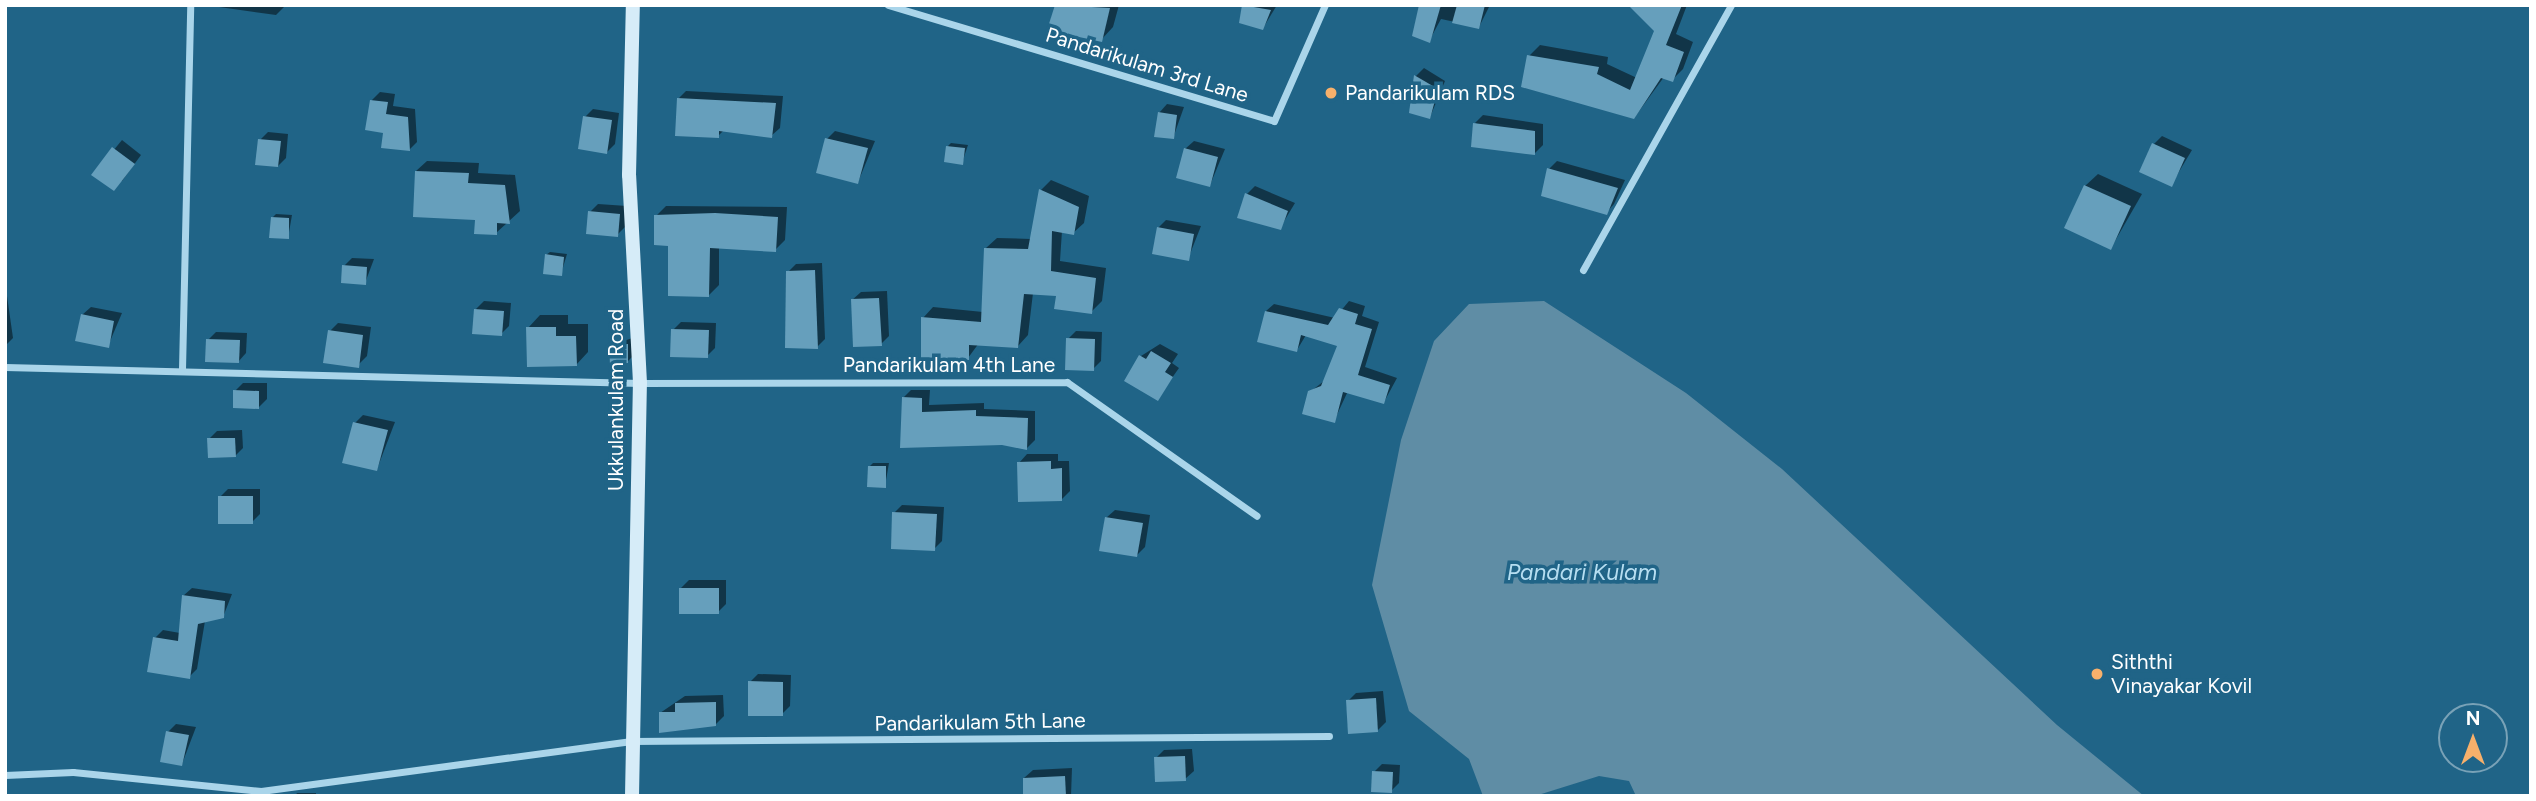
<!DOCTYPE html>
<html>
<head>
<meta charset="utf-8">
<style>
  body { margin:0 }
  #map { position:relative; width:2536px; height:801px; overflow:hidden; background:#206487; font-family:Figtree,sans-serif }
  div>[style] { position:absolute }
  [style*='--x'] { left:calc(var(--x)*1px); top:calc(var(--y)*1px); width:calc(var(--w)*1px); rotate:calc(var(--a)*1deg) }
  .water>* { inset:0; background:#5f8da5 }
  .shadow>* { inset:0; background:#0007 }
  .building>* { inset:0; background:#669fbc }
  .street>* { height:7px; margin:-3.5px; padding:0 3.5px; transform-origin:3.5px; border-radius:3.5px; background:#aad5ea }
  .secondary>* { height:14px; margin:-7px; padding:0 7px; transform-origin:7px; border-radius:7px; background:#d6ecf8 }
  .dots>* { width:19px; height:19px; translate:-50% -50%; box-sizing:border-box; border:4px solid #206487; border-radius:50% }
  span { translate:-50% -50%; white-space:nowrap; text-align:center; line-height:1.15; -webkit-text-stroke:7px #206487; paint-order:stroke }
  .street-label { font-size:21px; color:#fff }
  .poi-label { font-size:21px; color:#fff }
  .left { translate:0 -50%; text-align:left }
  .water-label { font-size:23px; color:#b6def1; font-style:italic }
  .frame { position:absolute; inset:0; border:7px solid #fff; pointer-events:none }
  .north { position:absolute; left:2438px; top:703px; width:70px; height:70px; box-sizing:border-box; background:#206487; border:2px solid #79a2b7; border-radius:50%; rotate:0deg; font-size:19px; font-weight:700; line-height:28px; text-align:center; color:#fff }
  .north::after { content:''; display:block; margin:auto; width:24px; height:32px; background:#f7b06b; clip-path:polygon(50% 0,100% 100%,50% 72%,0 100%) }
</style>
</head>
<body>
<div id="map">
  <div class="water">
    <div style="clip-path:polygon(1544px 301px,1686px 393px,1782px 469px,2057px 725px,2144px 796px,1636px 796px,1629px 781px,1599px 776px,1535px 796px,1483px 796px,1469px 759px,1409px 711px,1372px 585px,1401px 440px,1434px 341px,1469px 304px)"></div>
  </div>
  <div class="shadow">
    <div style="clip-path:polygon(205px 5px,286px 5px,276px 15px)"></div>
    <div style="clip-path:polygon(1057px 5px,1119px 5px,1113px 27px,1101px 40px)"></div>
    <div style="clip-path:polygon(1244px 5px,1277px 5px,1263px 28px,1241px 22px)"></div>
    <div style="clip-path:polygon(1420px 5px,1490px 5px,1479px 27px,1441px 19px,1429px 41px)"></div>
    <div style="clip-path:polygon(1636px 5px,1687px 5px,1676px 34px,1693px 42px,1683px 69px,1672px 80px,1664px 77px,1634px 118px,1529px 56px,1540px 45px,1608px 57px,1607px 64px,1637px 78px,1656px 30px)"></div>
    <div style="clip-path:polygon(1424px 68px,1445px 81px,1430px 117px,1411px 111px,1416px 76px)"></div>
    <div style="clip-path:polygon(686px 91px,783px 96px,780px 128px,771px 136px,724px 130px,718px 136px,678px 99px)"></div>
    <div style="clip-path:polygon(380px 92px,395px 94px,393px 106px,415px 109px,417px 142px,409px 150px,385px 131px,372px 100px)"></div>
    <div style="clip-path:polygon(1167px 104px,1184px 107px,1173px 138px,1159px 113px)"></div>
    <div style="clip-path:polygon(593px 109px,619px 113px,615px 144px,607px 152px,585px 117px)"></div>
    <div style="clip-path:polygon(1483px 115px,1543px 124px,1543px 145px,1535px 153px,1475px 123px)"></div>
    <div style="clip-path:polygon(835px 131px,875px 141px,858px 182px,827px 139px)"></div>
    <div style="clip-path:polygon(268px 132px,288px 134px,286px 158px,278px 166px,260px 140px)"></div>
    <div style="clip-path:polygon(2162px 136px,2192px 150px,2171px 185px,2154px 144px)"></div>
    <div style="clip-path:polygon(122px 140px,141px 155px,122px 181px,94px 174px)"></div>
    <div style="clip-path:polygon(1194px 141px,1225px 149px,1210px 185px,1185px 149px)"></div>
    <div style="clip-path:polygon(951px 143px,968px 145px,962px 163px,948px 146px)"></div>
    <div style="clip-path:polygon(427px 161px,479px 163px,478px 173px,515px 175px,520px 211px,496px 233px,416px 171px)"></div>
    <div style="clip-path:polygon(1557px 161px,1625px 180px,1614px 204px,1606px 213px,1549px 169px)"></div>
    <div style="clip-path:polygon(2098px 174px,2142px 194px,2111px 248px,2085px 186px)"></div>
    <div style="clip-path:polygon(1051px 180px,1089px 196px,1084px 223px,1073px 233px,1062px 231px,1060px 261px,1106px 268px,1102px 301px,1091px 312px,1058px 294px,1033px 293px,1028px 335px,1018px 346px,979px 343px,968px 358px,923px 318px,933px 307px,983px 312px,986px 248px,997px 238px,1031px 239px,1041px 190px)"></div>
    <div style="clip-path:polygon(1255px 186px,1295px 203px,1280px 228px,1247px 194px)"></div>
    <div style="clip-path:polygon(598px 204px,627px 206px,625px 227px,617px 235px,590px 212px)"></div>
    <div style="clip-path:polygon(666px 206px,787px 207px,785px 240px,775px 250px,719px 247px,719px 285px,709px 295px,656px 216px)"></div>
    <div style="clip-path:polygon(276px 214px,292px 215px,288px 238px,272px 218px)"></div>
    <div style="clip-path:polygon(1166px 220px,1201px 226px,1188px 259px,1158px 228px)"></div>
    <div style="clip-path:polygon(550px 252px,567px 254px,561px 274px,546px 255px)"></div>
    <div style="clip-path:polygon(352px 258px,374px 259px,365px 283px,344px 266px)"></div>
    <div style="clip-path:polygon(822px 263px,825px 339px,817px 347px,788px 272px,796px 264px)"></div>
    <div style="clip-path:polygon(5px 282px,13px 338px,5px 346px)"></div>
    <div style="clip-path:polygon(887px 291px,889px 336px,881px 344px,852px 300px,861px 292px)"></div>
    <div style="clip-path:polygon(484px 301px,511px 303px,509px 326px,501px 334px,476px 309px)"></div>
    <div style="clip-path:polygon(1349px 301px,1365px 306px,1362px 316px,1379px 322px,1365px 367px,1397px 378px,1384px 402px,1348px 391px,1334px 421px,1310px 392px,1324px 381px,1339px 345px,1306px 335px,1297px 350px,1266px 311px,1274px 304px,1335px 318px)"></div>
    <div style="clip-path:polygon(91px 307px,122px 313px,108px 346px,82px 315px)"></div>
    <div style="clip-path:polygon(540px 315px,568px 315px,568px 324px,588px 324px,588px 352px,576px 365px,528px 328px)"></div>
    <div style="clip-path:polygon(681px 322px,716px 323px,715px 348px,707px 356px,673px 330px)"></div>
    <div style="clip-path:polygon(338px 323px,371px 327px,367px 356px,359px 364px,330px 331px)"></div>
    <div style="clip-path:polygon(1076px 331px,1102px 332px,1101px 361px,1093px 369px,1068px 339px)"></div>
    <div style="clip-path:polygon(216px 332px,247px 333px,246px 353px,238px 362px,208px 340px)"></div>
    <div style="clip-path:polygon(635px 337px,636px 353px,628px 361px,610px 346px)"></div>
    <div style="clip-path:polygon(1160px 344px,1178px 354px,1172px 363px,1179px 368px,1157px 399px,1141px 356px)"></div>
    <div style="clip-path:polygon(243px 383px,267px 383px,267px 399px,259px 407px,235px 391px)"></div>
    <div style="clip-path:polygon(911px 390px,930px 390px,929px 405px,984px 403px,984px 409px,1035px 411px,1035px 440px,1027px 448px,1003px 443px,902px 447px,903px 398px)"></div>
    <div style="clip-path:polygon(363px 415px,395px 422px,377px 469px,355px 423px)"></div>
    <div style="clip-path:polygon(242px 430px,243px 448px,235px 456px,209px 439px,217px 431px)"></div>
    <div style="clip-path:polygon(1027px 454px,1058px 454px,1058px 461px,1069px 461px,1070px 491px,1062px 499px,1019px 463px)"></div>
    <div style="clip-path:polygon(873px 463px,889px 463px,885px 486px,869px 467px)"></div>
    <div style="clip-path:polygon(228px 489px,260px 489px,260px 514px,252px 522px,220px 497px)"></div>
    <div style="clip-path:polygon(902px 505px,944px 507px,942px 541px,934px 549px,894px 513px)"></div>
    <div style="clip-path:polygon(1115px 510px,1150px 515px,1145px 547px,1137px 555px,1106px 518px)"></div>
    <div style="clip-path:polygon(689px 580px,726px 580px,726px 604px,718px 612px,681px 588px)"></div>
    <div style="clip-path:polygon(192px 588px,232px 594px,223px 617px,205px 621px,197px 669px,189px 677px,155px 638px,163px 630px,180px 633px,183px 596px)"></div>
    <div style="clip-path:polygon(758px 674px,791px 675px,790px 706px,782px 714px,750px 682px)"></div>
    <div style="clip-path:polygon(1383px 691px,1386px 722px,1378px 730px,1348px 701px,1356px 693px)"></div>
    <div style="clip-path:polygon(723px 695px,724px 716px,716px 724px,660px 713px,685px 696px)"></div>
    <div style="clip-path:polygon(176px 724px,196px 727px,182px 764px,168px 732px)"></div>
    <div style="clip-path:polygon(1192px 749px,1194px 771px,1185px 779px,1156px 758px,1164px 750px)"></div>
    <div style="clip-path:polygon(1382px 764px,1400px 765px,1399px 783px,1391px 791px,1374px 772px)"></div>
    <div style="clip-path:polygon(1072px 768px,1071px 796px,1025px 796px,1024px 778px,1033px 770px)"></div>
    <div style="clip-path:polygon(297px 793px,316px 793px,316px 796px,295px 796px)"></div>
  </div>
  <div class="building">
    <div style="clip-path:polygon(1055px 5px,1110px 8px,1102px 42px,1047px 30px)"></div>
    <div style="clip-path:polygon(1242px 5px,1271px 10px,1263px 30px,1239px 23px)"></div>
    <div style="clip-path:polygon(1419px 5px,1441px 5px,1430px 43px,1412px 36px)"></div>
    <div style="clip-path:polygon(1457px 5px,1485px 5px,1479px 29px,1452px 23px)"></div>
    <div style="clip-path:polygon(1628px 5px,1682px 5px,1666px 45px,1684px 52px,1673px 82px,1661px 78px,1634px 119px,1521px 87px,1527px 55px,1599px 67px,1597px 74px,1630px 90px,1654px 31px)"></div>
    <div style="clip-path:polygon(1414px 75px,1438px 89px,1430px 119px,1409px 113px)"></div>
    <div style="clip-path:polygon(677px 98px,776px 103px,772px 138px,719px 131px,719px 138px,675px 136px)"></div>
    <div style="clip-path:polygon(370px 100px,388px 102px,386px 114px,408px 117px,410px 151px,381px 148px,383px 133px,365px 130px)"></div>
    <div style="clip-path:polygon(1158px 112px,1177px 115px,1174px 139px,1154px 137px)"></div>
    <div style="clip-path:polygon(583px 116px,612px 120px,607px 154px,578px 149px)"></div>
    <div style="clip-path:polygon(1473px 123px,1535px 131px,1535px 155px,1471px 147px)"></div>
    <div style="clip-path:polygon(825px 138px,868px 148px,858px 184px,816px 173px)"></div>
    <div style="clip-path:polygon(258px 139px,281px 141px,278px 167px,255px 165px)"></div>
    <div style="clip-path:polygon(2152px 143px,2185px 158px,2172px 187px,2139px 172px)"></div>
    <div style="clip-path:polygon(946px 146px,965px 148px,963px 165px,944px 162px)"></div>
    <div style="clip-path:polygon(112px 147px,135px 164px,114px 191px,91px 175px)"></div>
    <div style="clip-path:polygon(1184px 148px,1218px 157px,1210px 187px,1176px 178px)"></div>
    <div style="clip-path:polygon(1547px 168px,1618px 188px,1607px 215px,1541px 196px)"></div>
    <div style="clip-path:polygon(415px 171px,469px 173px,468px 183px,505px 185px,510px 224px,497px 223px,497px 235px,474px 234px,475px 220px,413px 217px)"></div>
    <div style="clip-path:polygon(2084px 185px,2131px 206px,2111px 250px,2064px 228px)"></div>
    <div style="clip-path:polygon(1039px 189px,1079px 207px,1074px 235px,1052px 231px,1051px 271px,1096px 278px,1092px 314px,1054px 309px,1056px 296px,1024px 294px,1018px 348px,969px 345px,969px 360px,921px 360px,921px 317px,981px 322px,984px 248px,1028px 249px)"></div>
    <div style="clip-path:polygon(1245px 193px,1288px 211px,1281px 230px,1237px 218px)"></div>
    <div style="clip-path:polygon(588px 211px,620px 214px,618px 237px,586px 234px)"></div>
    <div style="clip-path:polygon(715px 213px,778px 217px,776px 252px,710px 248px,709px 297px,668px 296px,668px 246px,654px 245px,654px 215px)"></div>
    <div style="clip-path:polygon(271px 217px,289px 218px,289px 239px,269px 238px)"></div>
    <div style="clip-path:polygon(1157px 227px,1194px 234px,1189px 261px,1152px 254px)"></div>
    <div style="clip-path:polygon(545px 254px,564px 257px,562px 276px,543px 274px)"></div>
    <div style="clip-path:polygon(342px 265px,367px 267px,366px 285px,341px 283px)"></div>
    <div style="clip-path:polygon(815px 270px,818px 349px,785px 348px,786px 271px)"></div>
    <div style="clip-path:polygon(879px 298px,882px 346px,853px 347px,851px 299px)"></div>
    <div style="clip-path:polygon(1339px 308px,1358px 314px,1355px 324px,1372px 329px,1358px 375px,1390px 385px,1384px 404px,1343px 392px,1335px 423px,1302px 414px,1308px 391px,1321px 386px,1337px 346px,1301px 335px,1297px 352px,1257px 342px,1265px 311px,1328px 325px)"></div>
    <div style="clip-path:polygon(474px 309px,504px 311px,502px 336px,472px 334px)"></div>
    <div style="clip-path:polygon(81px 314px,114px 321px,109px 348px,75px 341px)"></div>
    <div style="clip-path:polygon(526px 327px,556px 327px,556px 336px,576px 336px,577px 366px,527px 367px)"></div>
    <div style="clip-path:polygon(671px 329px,709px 330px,708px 358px,670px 357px)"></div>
    <div style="clip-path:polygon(328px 330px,363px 335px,359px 368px,323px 363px)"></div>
    <div style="clip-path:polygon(1066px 338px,1095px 339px,1094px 371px,1065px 370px)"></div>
    <div style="clip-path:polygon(206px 339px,240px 340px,239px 363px,205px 362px)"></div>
    <div style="clip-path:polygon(628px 344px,628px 363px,610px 364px,609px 345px)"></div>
    <div style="clip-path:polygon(1151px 351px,1171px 363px,1165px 372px,1173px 377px,1158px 401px,1124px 381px,1139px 355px,1146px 359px)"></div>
    <div style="clip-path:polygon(233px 390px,259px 391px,259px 409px,233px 408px)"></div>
    <div style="clip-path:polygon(902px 397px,922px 398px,922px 412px,976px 410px,976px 416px,1028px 418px,1027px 450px,1002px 445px,900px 448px)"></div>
    <div style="clip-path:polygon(353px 422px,388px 430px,377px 471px,342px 463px)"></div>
    <div style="clip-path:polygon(207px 438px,235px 438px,236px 457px,208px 458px)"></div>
    <div style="clip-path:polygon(1051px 461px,1051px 469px,1062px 468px,1062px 501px,1018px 502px,1017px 462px)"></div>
    <div style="clip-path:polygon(868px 466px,886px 466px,886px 488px,867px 487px)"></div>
    <div style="clip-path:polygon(218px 496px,253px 496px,253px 524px,218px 524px)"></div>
    <div style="clip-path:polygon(892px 512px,937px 514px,935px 551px,891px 549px)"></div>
    <div style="clip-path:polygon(1105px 517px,1143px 523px,1137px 557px,1099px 551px)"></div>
    <div style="clip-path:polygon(679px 588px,719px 588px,719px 614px,679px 614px)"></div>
    <div style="clip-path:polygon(182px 595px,225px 601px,224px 618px,198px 624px,190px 679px,147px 672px,153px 637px,178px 641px)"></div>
    <div style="clip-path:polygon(748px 681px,783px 682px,783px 716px,748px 716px)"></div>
    <div style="clip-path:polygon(1376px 698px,1378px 732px,1348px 734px,1346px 700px)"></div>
    <div style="clip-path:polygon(716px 702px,716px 726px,659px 733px,659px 712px,675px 712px,675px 703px)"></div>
    <div style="clip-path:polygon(166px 731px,189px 735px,182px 766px,160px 762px)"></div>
    <div style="clip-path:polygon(1185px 756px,1186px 781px,1155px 782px,1154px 757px)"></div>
    <div style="clip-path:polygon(1372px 771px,1393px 772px,1392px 793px,1371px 792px)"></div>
    <div style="clip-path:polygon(1065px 776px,1066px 796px,1023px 796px,1023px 778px)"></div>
  </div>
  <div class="street">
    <div style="--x:888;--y:5;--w:403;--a:16.7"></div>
    <div style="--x:1274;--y:121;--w:127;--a:-66.3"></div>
    <div style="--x:1583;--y:270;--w:304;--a:-60.8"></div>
    <div style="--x:5;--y:367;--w:635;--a:1.44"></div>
    <div style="--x:640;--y:383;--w:427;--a:-0.1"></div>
    <div style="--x:1067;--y:382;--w:232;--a:35.2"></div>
    <div style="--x:182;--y:369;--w:364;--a:-88.7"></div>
    <div style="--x:5;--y:775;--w:68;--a:-2.5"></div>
    <div style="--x:73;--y:772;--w:189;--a:5.8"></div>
    <div style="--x:261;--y:791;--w:372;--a:-7.7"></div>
    <div style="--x:630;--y:741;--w:699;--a:-0.41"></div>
  </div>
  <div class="secondary">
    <div style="--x:632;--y:796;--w:413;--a:-88.9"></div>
    <div style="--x:640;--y:383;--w:208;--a:-93"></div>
    <div style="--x:629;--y:175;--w:170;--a:-88.7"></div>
  </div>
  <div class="dots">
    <div style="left:1331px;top:93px;background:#f7b06b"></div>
    <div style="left:2097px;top:674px;background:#f7b06b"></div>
  </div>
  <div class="street-label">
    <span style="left:1147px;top:65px;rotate:17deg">Pandarikulam 3rd Lane</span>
    <span style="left:949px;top:365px">Pandarikulam 4th Lane</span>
    <span style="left:616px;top:400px;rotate:-90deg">Ukkulankulam Road</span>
    <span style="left:980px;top:722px;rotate:-1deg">Pandarikulam 5th Lane</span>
  </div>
  <div class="poi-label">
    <span class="left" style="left:1345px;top:93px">Pandarikulam RDS</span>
    <span class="left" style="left:2111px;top:674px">Siththi<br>Vinayakar Kovil</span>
  </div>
  <div class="water-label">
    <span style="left:1582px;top:572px">Pandari Kulam</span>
  </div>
  <div class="frame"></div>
  <div class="north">N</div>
</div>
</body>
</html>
